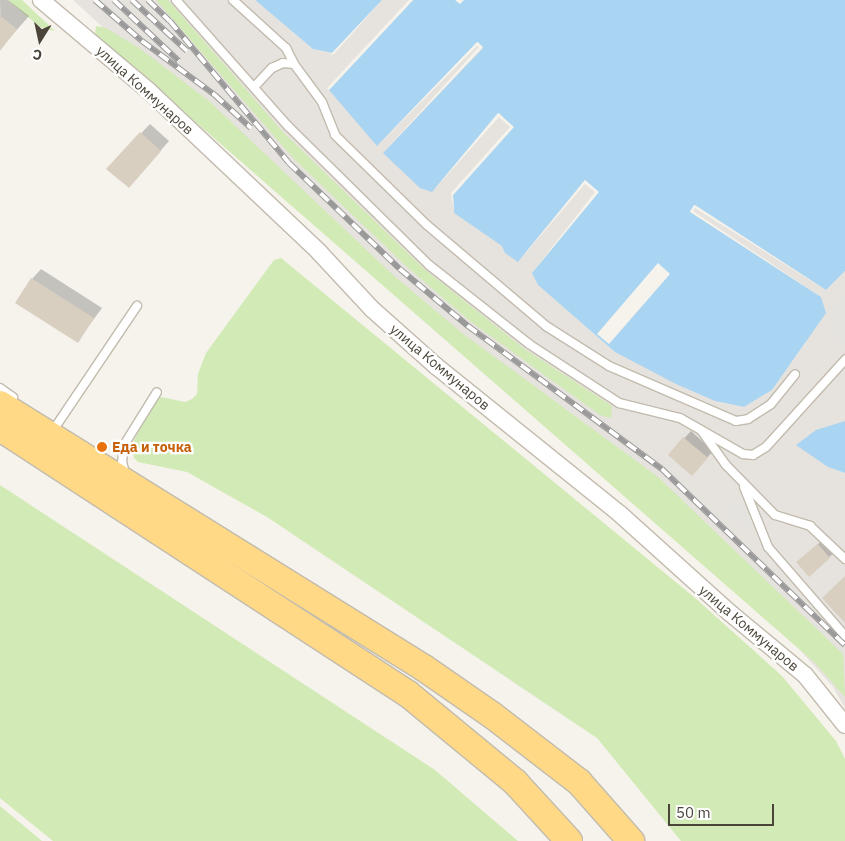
<!DOCTYPE html>
<html>
<head>
<meta charset="utf-8">
<style>
  body { margin:0 }
  #map { position:relative; width:845px; height:841px; overflow:hidden; background:#f6f3ec; font-family:"IBM Plex Sans",sans-serif }
  div>[style] { position:absolute }
  [style*='--x'] { left:calc(var(--x)*1px); top:calc(var(--y)*1px); width:calc(var(--w)*1px); rotate:calc(var(--a)*1deg) }
  .industrial>* { inset:0; background:#e6e2dd }
  .green>* { inset:0; background:#d2eab5 }
  .parking>* { inset:0; background:#e5e3e0 }
  .water>* { inset:0; background:#a9d4f2 }
  .pier>* { inset:0; background:#f6f3ec }
  .shadow>* { inset:0; background:#0003 }
  .building>* { inset:0; background:#d8cfc1 }
  .roads { filter:drop-shadow(1px 0 #c2bbae) drop-shadow(-1px 0 #c2bbae) drop-shadow(0 1px #c2bbae) drop-shadow(0 -1px #c2bbae) }
  .service>* { height:8px; margin:-4px; padding:0 4px; transform-origin:4px; border-radius:4px; background:#fff }
  .minor>* { height:16px; margin:-8px; padding:0 8px; transform-origin:8px; border-radius:8px; background:#fff }
  .trunk>* { height:26px; margin:-13px; padding:0 13px; transform-origin:13px; border-radius:13px; background:#ffd985 }
  .rail>* { height:5.5px; margin-top:-2.75px; transform-origin:0; background:repeating-linear-gradient(90deg,#fff 0 11px,#9a9a9a 0 22px); box-sizing:border-box; border-block:1px solid #9a9a9a }
  .dots>* { width:14px; height:14px; translate:-50% -50%; box-sizing:border-box; border:2px solid #fff; border-radius:50% }
  span { translate:-50% -50%; white-space:nowrap; text-align:center; line-height:1.15; -webkit-text-stroke:4.5px #fff; paint-order:stroke }
  .street-label { font-size:14px; color:#4b4439 }
  .food-label { font-size:14px; color:#c56008; font-weight:700 }
  .left { translate:0 -50%; text-align:left }
  .north { position:absolute; left:15px; top:15px; width:50px; height:50px; -webkit-text-stroke:4px #fff; paint-order:stroke; rotate:190deg; font-size:14px; font-weight:700; line-height:20px; text-align:center; color:#4b4439 }
  .north::after { content:''; display:block; margin:auto; width:18px; height:22px; background:#4b4439; clip-path:polygon(50% 0,100% 100%,50% 72%,0 100%) }
  .scale { position:absolute; left:668px; top:804px; width:106px; height:22px; box-sizing:border-box; border:2px solid #4b4439; border-top:0; padding-left:6px; font-size:15px; line-height:18px; white-space:nowrap; color:#4b4439; -webkit-text-stroke:4px #fff; paint-order:stroke }
</style>
</head>
<body>
<div id="map">
  <div class="industrial">
    <div style="clip-path:polygon(73px 0,255px 0,313px 49px,332px 53px,382px 0,413px 0,329px 90px,477px 42px,483px 47px,498px 113px,514px 127px,503px 246px,505px 253px,585px 180px,599px 192px,538px 285px,615px 352px,715px 401px,744px 407px,772px 390px,806px 342px,690px 212px,694px 205px,826px 290px,845px 271px,845px 421px,841px 423px,828px 467px,845px 473px,845px 708px,833px 687px,744px 587px,401px 300px)"></div>
  </div>
  <div class="green">
    <div style="clip-path:polygon(8px 0,22px 0,55px 31px,40px 27px)"></div>
    <div style="clip-path:polygon(156px 0,168px 0,282px 131px,423px 268px,523px 348px,612px 406px,611px 418px,600px 415px,471px 322px,405px 265px,294px 159px)"></div>
    <div style="clip-path:polygon(96px 26px,106px 28px,139px 48px,209px 101px,393px 275px,462px 333px,658px 477px,843px 654px,845px 697px,815px 663px,95px 34px)"></div>
    <div style="clip-path:polygon(281px 258px,694px 597px,782px 676px,836px 741px,845px 759px,845px 841px,681px 841px,597px 738px,267px 517px,187px 472px,138px 462px,134px 458px,132px 444px,155px 401px,161px 397px,185px 402px,192px 399px,197px 394px,198px 374px,206px 353px,274px 260px)"></div>
    <div style="clip-path:polygon(0 485px,435px 770px,518px 841px,53px 841px,0 798px)"></div>
    <div style="clip-path:polygon(0 806px,42px 841px,0 841px)"></div>
  </div>
  <div class="parking">
    <div style="clip-path:polygon(845px 296px,845px 343px,837px 341px,837px 306px)"></div>
    <div style="clip-path:polygon(733px 503px,756px 521px,749px 529px,726px 511px)"></div>
  </div>
  <div class="water">
    <div style="clip-path:polygon(255px 0,382px 0,333px 53px,313px 49px)"></div>
    <div style="clip-path:polygon(413px 0,455px 0,460px 4px,464px 0,845px 0,845px 271px,826px 290px,695px 205px,690px 211px,821px 297px,826px 313px,772px 390px,744px 407px,715px 401px,676px 384px,615px 352px,538px 285px,532px 273px,598px 192px,585px 180px,518px 262px,505px 253px,502px 246px,454px 213px,453px 195px,513px 127px,499px 113px,432px 192px,420px 188px,383px 153px,483px 48px,478px 42px,377px 146px,329px 90px)"></div>
    <div style="clip-path:polygon(845px 421px,845px 473px,828px 467px,796px 445px,816px 430px)"></div>
  </div>
  <div class="pier">
    <div style="clip-path:polygon(382px 0,334px 54px,330px 55px)"></div>
    <div style="clip-path:polygon(409px 0,413px 0,329px 90px,327px 88px)"></div>
    <div style="clip-path:polygon(477px 42px,483px 47px,383px 153px,479px 47px,477px 46px,377px 146px)"></div>
    <div style="clip-path:polygon(498px 113px,514px 127px,453px 195px,454px 213px,451px 193px,510px 127px,499px 117px,432px 192px)"></div>
    <div style="clip-path:polygon(585px 180px,599px 192px,532px 273px,595px 192px,585px 184px,518px 262px)"></div>
    <div style="clip-path:polygon(694px 205px,826px 290px,695px 208px,693px 211px,821px 297px,690px 212px)"></div>
    <div style="clip-path:polygon(658px 263px,670px 274px,609px 344px,597px 334px)"></div>
  </div>
  <div class="shadow">
    <div style="clip-path:polygon(0 0,8px 0,29px 16px,1px 48px)"></div>
    <div style="clip-path:polygon(150px 124px,169px 141px,137px 178px,108px 168px)"></div>
    <div style="clip-path:polygon(41px 269px,102px 308px,77px 342px,32px 279px)"></div>
    <div style="clip-path:polygon(691px 431px,713px 451px,698px 468px,669px 455px)"></div>
    <div style="clip-path:polygon(825px 538px,836px 551px,809px 575px,804px 556px)"></div>
  </div>
  <div class="building">
    <div style="clip-path:polygon(0 16px,17px 29px,0 51px)"></div>
    <div style="clip-path:polygon(140px 132px,161px 151px,129px 188px,106px 169px)"></div>
    <div style="clip-path:polygon(31px 278px,94px 318px,78px 343px,15px 303px)"></div>
    <div style="clip-path:polygon(683px 437px,708px 458px,692px 476px,668px 455px)"></div>
    <div style="clip-path:polygon(818px 544px,830px 558px,809px 577px,796px 562px)"></div>
    <div style="clip-path:polygon(845px 576px,845px 623px,822px 598px)"></div>
  </div>
  <div class="roads">
    <div class="service">
      <div style="--x:176;--y:0;--w:169;--a:48.4"></div>
      <div style="--x:288;--y:126;--w:198;--a:44.6"></div>
      <div style="--x:429;--y:265;--w:127;--a:38.3"></div>
      <div style="--x:529;--y:344;--w:108;--a:33.2"></div>
      <div style="--x:619;--y:403;--w:63;--a:13.8"></div>
      <div style="--x:680;--y:418;--w:73;--a:29.7"></div>
      <div style="--x:743;--y:454;--w:10;--a:6"></div>
      <div style="--x:753;--y:455;--w:15;--a:-32"></div>
      <div style="--x:766;--y:447;--w:118;--a:-47.8"></div>
      <div style="--x:233;--y:0;--w:72;--a:42.2"></div>
      <div style="--x:286;--y:48;--w:18;--a:63"></div>
      <div style="--x:255;--y:86;--w:25;--a:-47"></div>
      <div style="--x:272;--y:68;--w:12;--a:-24"></div>
      <div style="--x:283;--y:63;--w:11;--a:5"></div>
      <div style="--x:294;--y:64;--w:47;--a:53.6"></div>
      <div style="--x:322;--y:102;--w:35;--a:68"></div>
      <div style="--x:335;--y:135;--w:129;--a:44.4"></div>
      <div style="--x:427;--y:225;--w:156;--a:40.3"></div>
      <div style="--x:546;--y:326;--w:75;--a:32.4"></div>
      <div style="--x:609;--y:366;--w:138;--a:23.4"></div>
      <div style="--x:736;--y:421;--w:12;--a:-9"></div>
      <div style="--x:748;--y:419;--w:27;--a:-33"></div>
      <div style="--x:771;--y:404;--w:38;--a:-51"></div>
      <div style="--x:0;--y:388;--w:16;--a:35"></div>
      <div style="--x:56;--y:426;--w:145;--a:-56"></div>
      <div style="--x:701;--y:430;--w:43;--a:54.5"></div>
      <div style="--x:726;--y:465;--w:70;--a:45.6"></div>
      <div style="--x:775;--y:515;--w:37;--a:17"></div>
      <div style="--x:810;--y:526;--w:48;--a:43.3"></div>
      <div style="--x:125;--y:473;--w:11;--a:-105"></div>
      <div style="--x:122;--y:462;--w:17;--a:-83"></div>
      <div style="--x:124;--y:445;--w:62;--a:-58.1"></div>
      <div style="--x:744;--y:487;--w:65;--a:68.2"></div>
      <div style="--x:768;--y:547;--w:118;--a:49.1"></div>
    </div>
    <div class="minor">
      <div style="--x:41;--y:0;--w:141;--a:40.1"></div>
      <div style="--x:149;--y:91;--w:234;--a:43.4"></div>
      <div style="--x:319;--y:252;--w:78;--a:47.1"></div>
      <div style="--x:372;--y:309;--w:86;--a:41.7"></div>
      <div style="--x:436;--y:366;--w:236;--a:38.8"></div>
      <div style="--x:620;--y:514;--w:148;--a:42"></div>
      <div style="--x:730;--y:613;--w:97;--a:39.6"></div>
      <div style="--x:805;--y:675;--w:64;--a:51.3"></div>
    </div>
    <div class="trunk">
      <div style="--x:0;--y:404;--w:499;--a:31.9"></div>
      <div style="--x:424;--y:668;--w:83;--a:34.7"></div>
      <div style="--x:492;--y:715;--w:110;--a:37.6"></div>
      <div style="--x:579;--y:782;--w:79;--a:48.6"></div>
      <div style="--x:0;--y:428;--w:486;--a:33.1"></div>
      <div style="--x:407;--y:693;--w:140;--a:39.5"></div>
      <div style="--x:515;--y:782;--w:80;--a:47.5"></div>
    </div>
  </div>
  <div class="rail">
    <div style="--x:95;--y:0;--w:62;--a:41.1"></div>
    <div style="--x:142;--y:41;--w:91;--a:36.5"></div>
    <div style="--x:215;--y:95;--w:49;--a:42.5"></div>
    <div style="--x:114;--y:0;--w:89;--a:43.2"></div>
    <div style="--x:132;--y:0;--w:75;--a:42.8"></div>
    <div style="--x:148;--y:0;--w:30;--a:44"></div>
    <div style="--x:170;--y:21;--w:185;--a:50"></div>
    <div style="--x:289;--y:163;--w:153;--a:43.7"></div>
    <div style="--x:400;--y:269;--w:89;--a:40"></div>
    <div style="--x:468;--y:326;--w:241;--a:36.4"></div>
    <div style="--x:662;--y:469;--w:254;--a:43.9"></div>
  </div>
  <div class="dots">
    <div style="left:102px;top:447px;background:#e8710a"></div>
  </div>
  <div class="street-label">
    <span style="left:145px;top:90px;rotate:42deg">улица Коммунаров</span>
    <span style="left:440px;top:367px;rotate:40deg">улица Коммунаров</span>
    <span style="left:749px;top:628px;rotate:40deg">улица Коммунаров</span>
  </div>
  <div class="food-label">
    <span class="left" style="left:112px;top:447px">Еда и точка</span>
  </div>
  <div class="north">С</div>
  <div class="scale">50 m</div>
</div>
</body>
</html>
